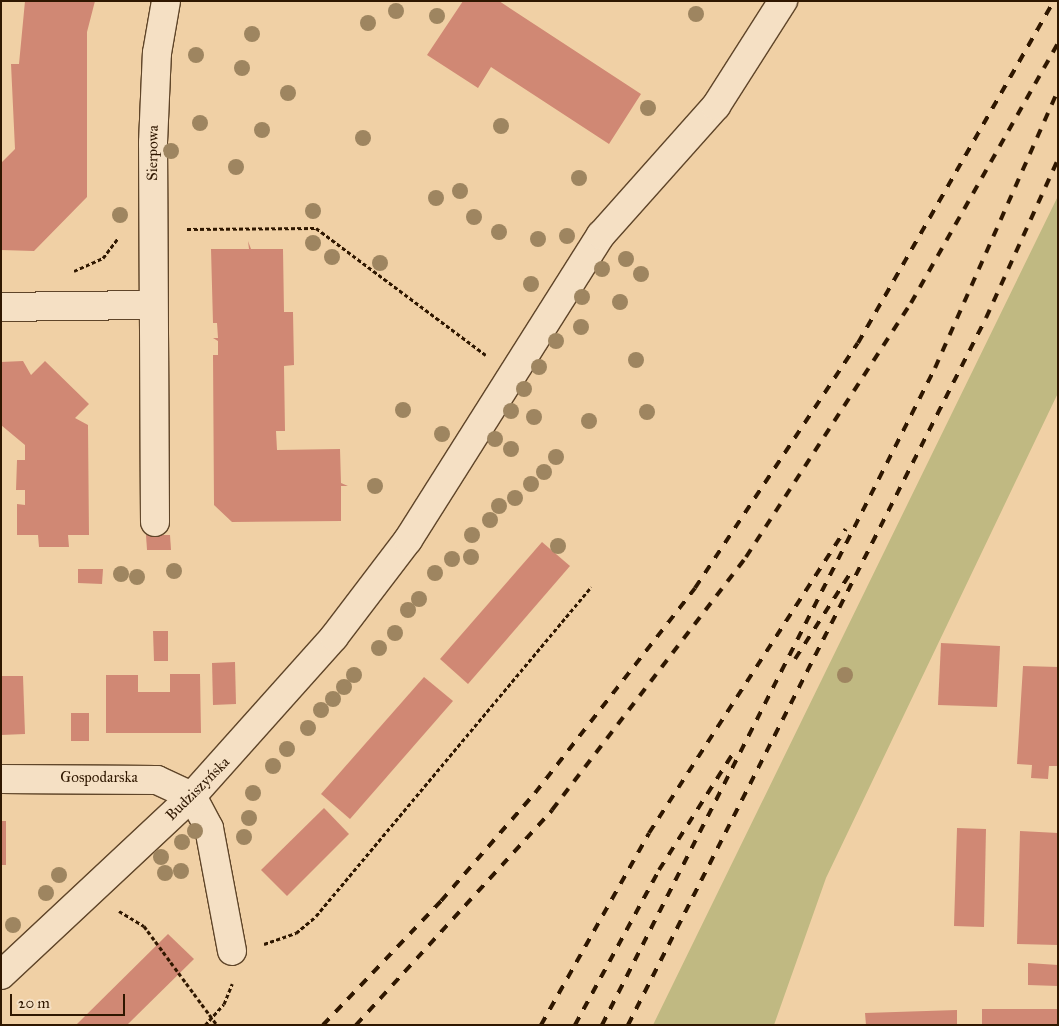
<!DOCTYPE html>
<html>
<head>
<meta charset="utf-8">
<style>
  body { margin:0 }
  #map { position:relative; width:1059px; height:1026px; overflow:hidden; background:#f0d0a5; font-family:"IM FELL Great Primer",serif }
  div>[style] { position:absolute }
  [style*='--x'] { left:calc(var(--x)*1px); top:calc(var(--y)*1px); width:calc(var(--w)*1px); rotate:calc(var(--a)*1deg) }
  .green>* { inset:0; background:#c0b982 }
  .building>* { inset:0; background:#d08874 }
  .path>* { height:3px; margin-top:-1.5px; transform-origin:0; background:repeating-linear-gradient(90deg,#2f1700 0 4px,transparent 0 6.5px) }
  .roads { filter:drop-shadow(1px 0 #5f4529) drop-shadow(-1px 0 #5f4529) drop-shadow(0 1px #5f4529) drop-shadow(0 -1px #5f4529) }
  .minor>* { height:28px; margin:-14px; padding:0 14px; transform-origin:14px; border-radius:14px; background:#f5e0c4 }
  .rail>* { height:4px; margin-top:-2px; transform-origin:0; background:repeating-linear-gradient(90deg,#2f1700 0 9px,transparent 0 18px) }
  .path-bridge>* { height:3px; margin-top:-1.5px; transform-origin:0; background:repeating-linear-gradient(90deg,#2f1700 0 4px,transparent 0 6.5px) }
  .trees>* { width:16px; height:16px; margin:-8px; border-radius:50%; background:#9e8560 }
  span { translate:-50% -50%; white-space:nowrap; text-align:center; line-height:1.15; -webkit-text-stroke:5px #f5e0c4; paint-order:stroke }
  .street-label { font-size:15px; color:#2f1700 }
  .frame { position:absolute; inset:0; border:2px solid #2f1700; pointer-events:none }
  .scale { position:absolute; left:10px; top:994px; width:115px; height:22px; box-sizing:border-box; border:2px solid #2f1700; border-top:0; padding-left:6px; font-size:15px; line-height:18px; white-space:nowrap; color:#2f1700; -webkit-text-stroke:4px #f5e0c4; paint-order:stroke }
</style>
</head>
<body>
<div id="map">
  <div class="green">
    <div style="clip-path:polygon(1058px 196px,1058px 393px,826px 878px,774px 1025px,653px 1025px)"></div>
  </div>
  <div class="building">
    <div style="clip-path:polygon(25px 1px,95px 1px,87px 32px,87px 197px,34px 251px,1px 250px,1px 163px,15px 149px,11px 64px,19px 64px)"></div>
    <div style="clip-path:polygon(463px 1px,499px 1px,641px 94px,609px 144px,491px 67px,478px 88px,427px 55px)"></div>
    <div style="clip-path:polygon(248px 241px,251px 249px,283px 249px,284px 312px,293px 312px,294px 365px,284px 366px,285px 431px,276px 431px,277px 450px,340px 449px,341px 483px,348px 486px,341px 486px,341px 521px,232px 522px,214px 505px,213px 355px,218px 355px,218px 341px,213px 338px,218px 338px,217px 323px,213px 323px,211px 249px,249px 249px)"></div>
    <div style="clip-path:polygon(23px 361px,31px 375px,45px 361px,89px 404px,75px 418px,88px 425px,89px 535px,68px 535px,69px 547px,39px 547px,38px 535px,17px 535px,17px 504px,25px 505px,25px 490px,16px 490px,17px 460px,25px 460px,25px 445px,1px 425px,1px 362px)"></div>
    <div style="clip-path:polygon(146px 535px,170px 535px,171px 550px,147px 550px)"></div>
    <div style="clip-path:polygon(542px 542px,570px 566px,468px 684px,440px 659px)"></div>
    <div style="clip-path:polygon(78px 569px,103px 569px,102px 584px,78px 583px)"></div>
    <div style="clip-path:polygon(153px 631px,168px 631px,168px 661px,154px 661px)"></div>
    <div style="clip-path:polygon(941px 643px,1000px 646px,997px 707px,938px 705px)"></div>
    <div style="clip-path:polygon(235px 662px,236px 704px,213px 705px,212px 663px)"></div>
    <div style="clip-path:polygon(1023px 666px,1058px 667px,1058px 766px,1049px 766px,1048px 779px,1031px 778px,1032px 765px,1017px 764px)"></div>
    <div style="clip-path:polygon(170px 674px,200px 674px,201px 733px,106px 733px,106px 675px,138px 675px,138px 692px,170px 692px)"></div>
    <div style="clip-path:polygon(1px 676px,23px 676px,25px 734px,1px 735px)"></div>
    <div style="clip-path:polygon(424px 677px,453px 701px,350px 819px,321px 794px)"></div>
    <div style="clip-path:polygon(71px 713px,89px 713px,89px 741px,71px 741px)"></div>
    <div style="clip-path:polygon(324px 808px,349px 834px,287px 896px,261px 870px)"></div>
    <div style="clip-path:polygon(1px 821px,6px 821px,6px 865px,1px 865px)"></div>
    <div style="clip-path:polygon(957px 828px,986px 829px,984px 927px,954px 926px)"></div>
    <div style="clip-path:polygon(1020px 831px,1058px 833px,1058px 945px,1017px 944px)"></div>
    <div style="clip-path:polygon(168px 934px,194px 959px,127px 1025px,76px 1025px)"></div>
    <div style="clip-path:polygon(1028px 963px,1058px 965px,1058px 986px,1028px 985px)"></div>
    <div style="clip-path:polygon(982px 1009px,1058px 1009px,1058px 1025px,982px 1025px)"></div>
    <div style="clip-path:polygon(957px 1010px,957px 1025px,866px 1025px,865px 1013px)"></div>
  </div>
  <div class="path">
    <div style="--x:187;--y:229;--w:129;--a:-0.4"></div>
    <div style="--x:316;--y:228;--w:212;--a:36.8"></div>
    <div style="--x:74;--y:271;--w:32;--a:-24"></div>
    <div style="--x:103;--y:258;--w:25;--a:-53"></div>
    <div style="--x:119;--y:911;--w:29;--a:31"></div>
    <div style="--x:264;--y:944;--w:34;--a:-19"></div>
    <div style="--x:296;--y:933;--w:26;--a:-40"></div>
    <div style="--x:316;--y:916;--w:429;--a:-50.1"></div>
    <div style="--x:205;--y:1025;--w:28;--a:-48"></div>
    <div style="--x:224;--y:1004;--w:22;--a:-68"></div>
  </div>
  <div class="roads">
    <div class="minor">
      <div style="--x:1;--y:307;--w:151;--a:-0.8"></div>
      <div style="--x:155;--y:522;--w:379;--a:-90.3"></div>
      <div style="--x:153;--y:143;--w:90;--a:-87.5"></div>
      <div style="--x:157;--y:53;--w:53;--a:-80.2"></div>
      <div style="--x:1;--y:779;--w:156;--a:0.4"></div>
      <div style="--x:157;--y:780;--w:38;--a:25"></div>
      <div style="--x:192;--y:796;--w:36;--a:62"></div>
      <div style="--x:209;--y:828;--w:125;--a:79.4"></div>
      <div style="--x:1;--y:975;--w:262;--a:-43.1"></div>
      <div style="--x:192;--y:796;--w:213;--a:-48.2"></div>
      <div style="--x:334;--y:637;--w:122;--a:-52.7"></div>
      <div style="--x:408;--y:540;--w:361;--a:-57.7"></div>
      <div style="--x:601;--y:235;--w:173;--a:-48.3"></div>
      <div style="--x:716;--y:106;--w:125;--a:-57.5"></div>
    </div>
  </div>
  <div class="rail">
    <div style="--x:795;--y:659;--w:107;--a:-57.2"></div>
    <div style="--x:323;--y:1025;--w:171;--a:-46.4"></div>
    <div style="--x:441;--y:901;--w:143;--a:-49"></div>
    <div style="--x:535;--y:793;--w:260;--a:-52"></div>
    <div style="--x:695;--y:588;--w:294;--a:-56.4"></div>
    <div style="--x:858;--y:343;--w:394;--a:-60.2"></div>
    <div style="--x:356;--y:1025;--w:291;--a:-47.6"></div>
    <div style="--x:552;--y:810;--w:319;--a:-52.5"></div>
    <div style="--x:746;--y:557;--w:303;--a:-57"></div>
    <div style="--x:911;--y:303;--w:299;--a:-60.5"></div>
    <div style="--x:541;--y:1025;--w:220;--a:-60.6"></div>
    <div style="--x:649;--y:833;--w:362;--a:-57.1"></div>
    <div style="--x:575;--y:1025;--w:176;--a:-61.5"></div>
    <div style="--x:659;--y:870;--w:136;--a:-57.6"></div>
    <div style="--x:602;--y:1025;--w:737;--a:-63.12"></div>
    <div style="--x:935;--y:368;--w:304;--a:-66.1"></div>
    <div style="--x:628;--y:1025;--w:792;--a:-63.14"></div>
    <div style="--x:986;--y:318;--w:175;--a:-65.6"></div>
  </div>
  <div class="path-bridge">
    <div style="--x:144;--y:926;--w:123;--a:53.6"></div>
  </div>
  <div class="trees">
    <div style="left:396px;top:11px"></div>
    <div style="left:696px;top:14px"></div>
    <div style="left:437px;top:16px"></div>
    <div style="left:368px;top:23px"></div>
    <div style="left:252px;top:34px"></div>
    <div style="left:196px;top:55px"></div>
    <div style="left:242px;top:68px"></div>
    <div style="left:288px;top:93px"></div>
    <div style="left:648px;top:108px"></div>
    <div style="left:200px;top:123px"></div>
    <div style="left:501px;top:126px"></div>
    <div style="left:262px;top:130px"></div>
    <div style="left:363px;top:138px"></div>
    <div style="left:171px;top:151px"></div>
    <div style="left:236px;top:167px"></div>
    <div style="left:579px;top:178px"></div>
    <div style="left:460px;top:191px"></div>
    <div style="left:436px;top:198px"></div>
    <div style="left:313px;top:211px"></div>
    <div style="left:120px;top:215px"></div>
    <div style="left:474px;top:217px"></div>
    <div style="left:499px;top:232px"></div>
    <div style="left:567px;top:236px"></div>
    <div style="left:538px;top:239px"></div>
    <div style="left:313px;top:243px"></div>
    <div style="left:332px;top:257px"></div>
    <div style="left:626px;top:259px"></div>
    <div style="left:380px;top:263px"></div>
    <div style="left:602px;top:269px"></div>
    <div style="left:641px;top:274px"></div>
    <div style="left:531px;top:284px"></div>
    <div style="left:582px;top:297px"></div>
    <div style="left:620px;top:302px"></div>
    <div style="left:581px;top:327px"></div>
    <div style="left:556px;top:341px"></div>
    <div style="left:636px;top:360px"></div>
    <div style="left:539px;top:367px"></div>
    <div style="left:524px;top:389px"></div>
    <div style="left:403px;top:410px"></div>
    <div style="left:511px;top:411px"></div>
    <div style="left:647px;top:412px"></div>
    <div style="left:534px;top:417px"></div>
    <div style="left:589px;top:421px"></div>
    <div style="left:442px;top:434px"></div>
    <div style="left:495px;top:439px"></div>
    <div style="left:511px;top:449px"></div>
    <div style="left:556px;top:457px"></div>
    <div style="left:544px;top:472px"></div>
    <div style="left:531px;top:484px"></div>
    <div style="left:375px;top:486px"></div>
    <div style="left:515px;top:498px"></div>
    <div style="left:499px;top:506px"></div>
    <div style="left:490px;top:520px"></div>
    <div style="left:472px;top:535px"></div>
    <div style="left:558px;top:546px"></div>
    <div style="left:471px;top:557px"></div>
    <div style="left:452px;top:559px"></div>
    <div style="left:174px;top:571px"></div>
    <div style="left:435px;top:573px"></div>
    <div style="left:121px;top:574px"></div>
    <div style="left:137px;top:577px"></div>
    <div style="left:419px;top:599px"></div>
    <div style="left:408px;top:610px"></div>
    <div style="left:395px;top:633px"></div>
    <div style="left:379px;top:648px"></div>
    <div style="left:354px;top:675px"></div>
    <div style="left:845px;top:675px"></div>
    <div style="left:344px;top:687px"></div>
    <div style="left:333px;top:699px"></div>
    <div style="left:321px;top:710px"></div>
    <div style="left:308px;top:728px"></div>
    <div style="left:287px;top:749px"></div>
    <div style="left:273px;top:766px"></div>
    <div style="left:253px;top:793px"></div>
    <div style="left:249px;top:818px"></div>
    <div style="left:195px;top:831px"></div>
    <div style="left:244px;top:837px"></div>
    <div style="left:182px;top:842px"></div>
    <div style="left:161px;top:857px"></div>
    <div style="left:181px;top:871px"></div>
    <div style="left:165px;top:873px"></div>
    <div style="left:59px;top:875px"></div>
    <div style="left:46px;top:893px"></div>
    <div style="left:13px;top:925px"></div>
  </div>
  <div class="street-label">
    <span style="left:153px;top:153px;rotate:-89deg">Sierpowa</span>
    <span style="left:99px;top:778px">Gospodarska</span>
    <span style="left:198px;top:789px;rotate:-45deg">Budziszyńska</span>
  </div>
  <div class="frame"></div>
  <div class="scale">20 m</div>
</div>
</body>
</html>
